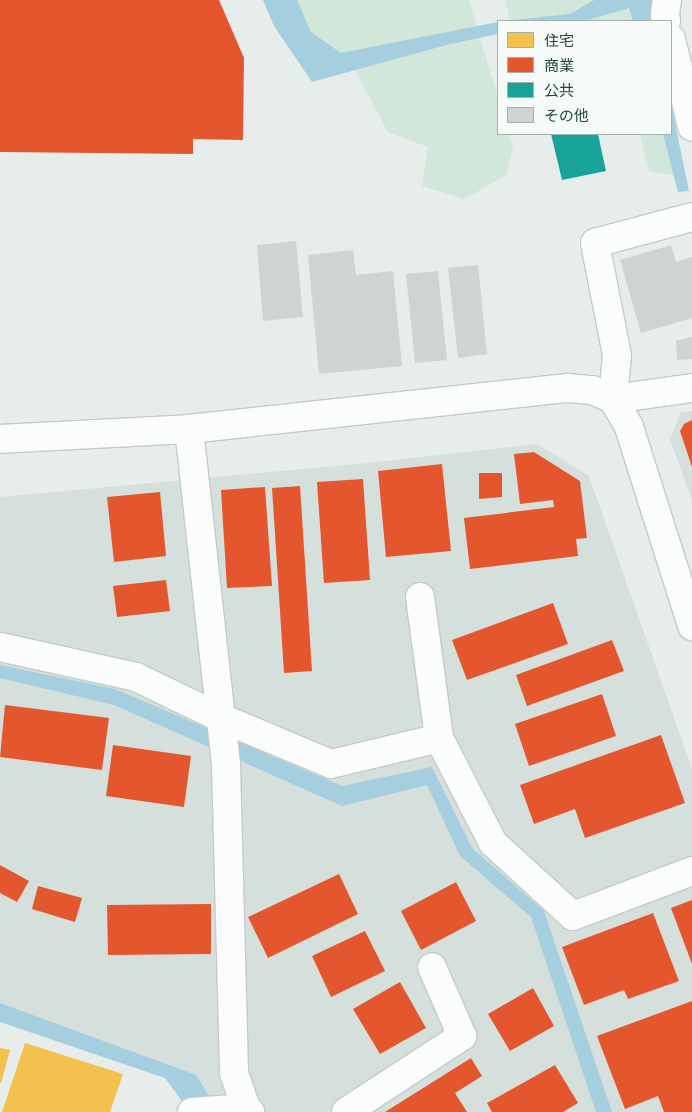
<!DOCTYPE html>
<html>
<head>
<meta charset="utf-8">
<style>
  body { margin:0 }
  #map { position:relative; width:692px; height:1112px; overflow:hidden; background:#e7edeb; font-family:Inter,"Noto Sans JP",sans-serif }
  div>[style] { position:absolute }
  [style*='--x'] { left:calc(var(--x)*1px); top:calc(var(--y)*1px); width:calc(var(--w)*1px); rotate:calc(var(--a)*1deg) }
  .built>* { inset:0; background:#d5e0dc }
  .green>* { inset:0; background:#d0e7da }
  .water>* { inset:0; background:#a5cede }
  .homes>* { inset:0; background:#f2c14e }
  .shops>* { inset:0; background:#e4572e }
  .public>* { inset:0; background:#17a398 }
  .building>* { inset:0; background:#ced4d3 }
  .roads { filter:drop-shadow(1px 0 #c4cac8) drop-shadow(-1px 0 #c4cac8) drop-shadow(0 1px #c4cac8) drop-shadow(0 -1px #c4cac8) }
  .minor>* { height:28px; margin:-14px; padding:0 14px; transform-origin:14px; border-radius:14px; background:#fbfcfc }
  .tertiary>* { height:28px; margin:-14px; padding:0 14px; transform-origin:14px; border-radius:14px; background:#fbfcfc }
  span { translate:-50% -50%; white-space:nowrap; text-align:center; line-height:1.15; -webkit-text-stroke:5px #f6fbf9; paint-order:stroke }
  .legend { position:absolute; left:497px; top:20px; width:175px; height:115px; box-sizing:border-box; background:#f6fbf9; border:1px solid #a1b2af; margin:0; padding:6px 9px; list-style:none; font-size:15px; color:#22443f }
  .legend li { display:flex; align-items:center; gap:10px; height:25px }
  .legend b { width:25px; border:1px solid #a1b2af }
</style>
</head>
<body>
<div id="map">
  <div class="built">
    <div style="clip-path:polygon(692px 411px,692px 500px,670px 439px,681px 412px)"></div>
    <div style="clip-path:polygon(537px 444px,589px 476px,692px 769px,692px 1112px,212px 1112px,185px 1079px,0 1014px,0 497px,368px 463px)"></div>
  </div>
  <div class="green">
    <div style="clip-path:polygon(284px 0,469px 0,498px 98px,498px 134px,509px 134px,513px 146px,507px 175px,464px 199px,422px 186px,428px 147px,388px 132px,349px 59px,297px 37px)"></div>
    <div style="clip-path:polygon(505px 0,642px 0,646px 21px,510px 21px)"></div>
    <div style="clip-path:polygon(640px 134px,671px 134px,681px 177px,649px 171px)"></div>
  </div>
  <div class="water">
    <div style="clip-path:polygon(263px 0,297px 0,311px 32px,341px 53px,498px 22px,498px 34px,450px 44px,312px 82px,274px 26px)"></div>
    <div style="clip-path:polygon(594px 0,654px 0,653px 21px,633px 21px,629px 8px,584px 21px,504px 21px,570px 14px)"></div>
    <div style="clip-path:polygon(671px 104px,689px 191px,678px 192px,663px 134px,671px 134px)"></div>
    <div style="clip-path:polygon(0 665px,115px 689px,342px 786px,432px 767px,472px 848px,544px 911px,612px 1112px,596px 1112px,531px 917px,460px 856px,427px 785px,342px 806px,114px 705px,0 678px)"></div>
    <div style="clip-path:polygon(0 1003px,196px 1075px,219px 1112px,190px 1112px,165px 1078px,0 1022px)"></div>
  </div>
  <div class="homes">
    <div style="clip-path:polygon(25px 1043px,123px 1074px,110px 1112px,2px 1112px)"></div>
    <div style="clip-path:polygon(0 1048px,10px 1050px,1px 1083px,0 1083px)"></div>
  </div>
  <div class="shops">
    <div style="clip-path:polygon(0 0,219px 0,244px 58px,243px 140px,193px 139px,193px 154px,0 152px)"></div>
    <div style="clip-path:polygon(692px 420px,692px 467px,680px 431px,684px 424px)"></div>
    <div style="clip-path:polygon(534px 452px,580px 481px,587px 538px,576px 539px,578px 556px,470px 569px,464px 518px,554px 507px,553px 500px,520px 504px,514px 454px)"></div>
    <div style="clip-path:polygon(442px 464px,451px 551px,386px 557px,378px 471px)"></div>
    <div style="clip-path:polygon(479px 473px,502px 473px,502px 497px,479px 499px)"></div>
    <div style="clip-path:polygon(363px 479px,370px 580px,324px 583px,317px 482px)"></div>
    <div style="clip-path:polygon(300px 486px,312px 671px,284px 673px,272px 488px)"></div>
    <div style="clip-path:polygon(265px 487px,272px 586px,227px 588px,221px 490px)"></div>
    <div style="clip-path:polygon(160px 492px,166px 556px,114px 562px,107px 497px)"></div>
    <div style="clip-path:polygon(166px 580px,170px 611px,117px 617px,113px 586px)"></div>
    <div style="clip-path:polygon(553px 603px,568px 644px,467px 680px,452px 640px)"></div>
    <div style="clip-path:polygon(612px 640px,624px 671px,527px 706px,516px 675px)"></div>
    <div style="clip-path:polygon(602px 694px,616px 736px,529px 766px,515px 724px)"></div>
    <div style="clip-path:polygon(5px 705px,109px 718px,102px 770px,0 757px)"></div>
    <div style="clip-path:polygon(661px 735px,685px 803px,585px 838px,575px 809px,534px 824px,520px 785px)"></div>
    <div style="clip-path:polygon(113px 745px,191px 756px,184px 807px,106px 796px)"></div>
    <div style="clip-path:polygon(0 865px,29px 881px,17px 902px,0 893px)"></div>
    <div style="clip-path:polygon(339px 874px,358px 914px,268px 958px,248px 917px)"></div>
    <div style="clip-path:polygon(456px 882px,476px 921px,421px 950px,401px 911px)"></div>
    <div style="clip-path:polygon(38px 886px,82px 898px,75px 922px,32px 909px)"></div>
    <div style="clip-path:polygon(692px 900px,692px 964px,671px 908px)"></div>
    <div style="clip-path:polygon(211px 904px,211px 954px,108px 955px,107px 905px)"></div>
    <div style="clip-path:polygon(653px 913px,679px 981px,628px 999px,624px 990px,584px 1005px,562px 947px)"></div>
    <div style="clip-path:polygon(365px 931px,385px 971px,331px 997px,312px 956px)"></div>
    <div style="clip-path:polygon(400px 982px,426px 1028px,380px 1054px,353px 1009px)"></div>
    <div style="clip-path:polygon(533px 988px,554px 1026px,510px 1051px,488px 1014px)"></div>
    <div style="clip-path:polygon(692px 1001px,692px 1112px,664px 1112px,658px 1096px,625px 1109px,597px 1036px)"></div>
    <div style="clip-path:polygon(471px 1058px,482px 1076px,455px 1093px,467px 1112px,385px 1112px)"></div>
    <div style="clip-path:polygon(555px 1065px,578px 1103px,563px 1112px,492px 1112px,487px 1103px)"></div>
  </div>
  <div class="public">
    <div style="clip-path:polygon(551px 134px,598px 134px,606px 171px,562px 180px)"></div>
  </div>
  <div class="building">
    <div style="clip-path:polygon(296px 241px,303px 317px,263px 321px,257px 245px)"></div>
    <div style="clip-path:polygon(671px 245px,676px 262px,692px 257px,692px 318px,641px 333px,620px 260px)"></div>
    <div style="clip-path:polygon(353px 250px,356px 275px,393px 271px,402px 366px,319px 374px,308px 255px)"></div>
    <div style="clip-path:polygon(478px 265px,487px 354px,458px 358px,448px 268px)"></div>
    <div style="clip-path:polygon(438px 271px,447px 360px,415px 363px,406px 274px)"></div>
    <div style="clip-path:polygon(692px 337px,692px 359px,677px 360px,676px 341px)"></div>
  </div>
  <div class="roads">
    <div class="minor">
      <div style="--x:666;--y:21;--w:7;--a:-98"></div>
      <div style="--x:665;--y:14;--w:14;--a:-82"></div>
      <div style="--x:671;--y:39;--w:90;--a:76.6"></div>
      <div style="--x:692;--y:217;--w:100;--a:165"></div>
      <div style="--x:595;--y:243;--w:114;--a:78.9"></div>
      <div style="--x:617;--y:355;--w:44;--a:95.2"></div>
      <div style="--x:613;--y:399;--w:80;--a:-7.9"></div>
      <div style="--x:189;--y:429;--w:338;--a:83.7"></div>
      <div style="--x:226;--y:765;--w:308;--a:88.5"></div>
      <div style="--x:234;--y:1073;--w:37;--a:71"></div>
      <div style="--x:246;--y:1108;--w:6;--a:45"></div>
      <div style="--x:420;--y:597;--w:142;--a:82.3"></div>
      <div style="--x:439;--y:738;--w:118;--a:62.8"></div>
      <div style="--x:493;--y:843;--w:108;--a:42.4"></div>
      <div style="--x:573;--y:916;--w:127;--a:-20.7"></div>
      <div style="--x:0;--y:647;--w:139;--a:12.4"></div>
      <div style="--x:136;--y:677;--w:94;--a:25.8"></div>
      <div style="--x:221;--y:718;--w:119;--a:22.7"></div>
      <div style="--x:331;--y:764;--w:111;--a:-13.5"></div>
      <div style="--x:192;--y:1112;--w:54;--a:-4.2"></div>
      <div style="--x:346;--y:1112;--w:139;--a:-33.2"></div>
      <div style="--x:462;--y:1036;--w:75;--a:-113.5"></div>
    </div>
    <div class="tertiary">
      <div style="--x:0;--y:439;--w:189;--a:-3"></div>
      <div style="--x:189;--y:429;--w:381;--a:-6.2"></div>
      <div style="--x:568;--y:388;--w:24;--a:5"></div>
      <div style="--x:592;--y:390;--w:23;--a:23"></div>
      <div style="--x:613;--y:399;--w:32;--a:60"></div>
      <div style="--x:629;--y:427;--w:209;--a:72.4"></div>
    </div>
  </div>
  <ul class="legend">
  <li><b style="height:14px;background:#f2c14e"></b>住宅</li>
  <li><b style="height:14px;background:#e4572e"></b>商業</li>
  <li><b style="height:14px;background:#17a398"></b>公共</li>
  <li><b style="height:14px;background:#ced4d3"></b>その他</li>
  </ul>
</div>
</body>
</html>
